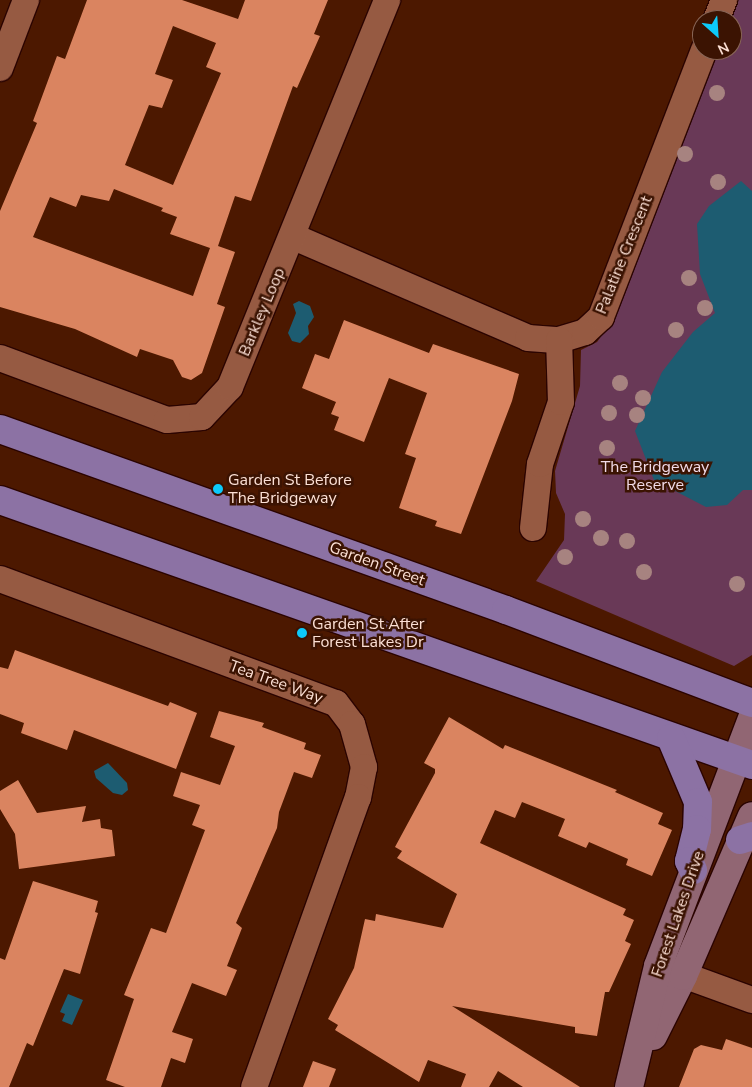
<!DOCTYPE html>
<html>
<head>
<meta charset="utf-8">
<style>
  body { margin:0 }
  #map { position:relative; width:752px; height:1087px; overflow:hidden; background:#4c1800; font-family:"Nunito Sans",sans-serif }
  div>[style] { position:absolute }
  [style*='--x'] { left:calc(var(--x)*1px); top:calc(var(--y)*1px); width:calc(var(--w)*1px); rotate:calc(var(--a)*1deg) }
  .green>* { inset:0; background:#693957 }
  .water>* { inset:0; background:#1d5c71 }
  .building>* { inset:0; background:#da8460 }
  .roads { filter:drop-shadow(1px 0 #2b0400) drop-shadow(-1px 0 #2b0400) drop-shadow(0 1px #2b0400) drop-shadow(0 -1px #2b0400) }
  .street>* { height:26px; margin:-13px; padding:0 13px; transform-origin:13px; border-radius:13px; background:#965a42 }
  .secondary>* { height:28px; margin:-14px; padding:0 14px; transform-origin:14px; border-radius:14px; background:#916673 }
  .primary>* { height:28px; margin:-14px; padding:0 14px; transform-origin:14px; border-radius:14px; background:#8c72a4 }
  .trees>* { width:16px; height:16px; margin:-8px; border-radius:50%; background:#a78380 }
  .dots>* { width:14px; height:14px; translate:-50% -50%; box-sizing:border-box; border:2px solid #3b1302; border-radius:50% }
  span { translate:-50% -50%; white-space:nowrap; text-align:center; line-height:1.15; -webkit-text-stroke:5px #3b1302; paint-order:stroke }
  .street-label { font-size:16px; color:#fce0d5 }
  .park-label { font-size:16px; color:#f2dbe8 }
  .poi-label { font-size:16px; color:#fce0d5 }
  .left { translate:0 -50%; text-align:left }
  .north { position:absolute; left:692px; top:10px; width:50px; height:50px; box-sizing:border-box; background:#3b1302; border:1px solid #886556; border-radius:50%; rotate:154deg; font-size:14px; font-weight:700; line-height:20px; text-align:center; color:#fce0d5 }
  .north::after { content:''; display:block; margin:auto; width:18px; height:22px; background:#0dcafa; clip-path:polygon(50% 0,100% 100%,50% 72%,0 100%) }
</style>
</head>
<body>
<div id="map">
  <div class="green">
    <div style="clip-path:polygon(738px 0,752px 0,752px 655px,734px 666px,536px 581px,564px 540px,565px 514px,556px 493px,555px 471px,580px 386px,581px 350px,597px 342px,610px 324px,719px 50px,732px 50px,731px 20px)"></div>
  </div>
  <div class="water">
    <div style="clip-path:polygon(741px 181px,752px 191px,752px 490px,743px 490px,727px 505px,706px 507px,654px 480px,635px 431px,662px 372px,693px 332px,715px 313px,700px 274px,697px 224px,709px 206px)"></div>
    <div style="clip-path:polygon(299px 301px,310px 306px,314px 317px,308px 326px,309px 334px,300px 343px,292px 341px,288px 333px,296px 313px,293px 304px)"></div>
    <div style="clip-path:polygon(108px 763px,127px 783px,128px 790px,122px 795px,113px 793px,96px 778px,94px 771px)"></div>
    <div style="clip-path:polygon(68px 994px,83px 1000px,72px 1025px,62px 1021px,65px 1014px,60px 1012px)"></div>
  </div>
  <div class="building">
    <div style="clip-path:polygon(evenodd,87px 0,182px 0,238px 19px,245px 0,328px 0,314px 34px,320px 36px,297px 88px,293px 86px,251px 201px,235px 196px,218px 246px,235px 252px,217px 304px,225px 307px,202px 373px,191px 380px,182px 377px,173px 360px,140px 349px,137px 357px,75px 329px,0 307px,0 211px,37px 123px,33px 121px,57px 56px,65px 59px,87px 0,173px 26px,216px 43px,206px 67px,221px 73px,173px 185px,125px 165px,149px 105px,162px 108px,173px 80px,155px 74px,173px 26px,87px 0,114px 189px,163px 208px,161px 211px,177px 217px,170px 234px,210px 248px,193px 296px,33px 237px,50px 197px,76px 207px,81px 195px,109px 201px,114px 189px)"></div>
    <div style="clip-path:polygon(344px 320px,429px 353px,433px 344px,519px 374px,512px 401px,461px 534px,435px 526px,437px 521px,399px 508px,416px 458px,405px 454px,427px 393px,389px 378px,364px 442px,334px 430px,339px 417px,331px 414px,336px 402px,302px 388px,315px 354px,329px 359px)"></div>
    <div style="clip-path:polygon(15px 650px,168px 706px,170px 702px,197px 713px,176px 769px,74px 730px,67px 750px,21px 733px,24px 723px,0 714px,0 667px,8px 669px)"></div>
    <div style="clip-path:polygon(219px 711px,264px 723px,262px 727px,306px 743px,304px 749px,321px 755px,312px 778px,294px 772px,279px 812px,277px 828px,236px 923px,242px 928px,227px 966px,237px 970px,226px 996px,192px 983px,172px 1032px,193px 1039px,185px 1063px,171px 1058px,161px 1087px,125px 1087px,106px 1080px,134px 999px,124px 995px,151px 928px,166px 933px,205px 830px,192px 825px,200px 805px,173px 796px,181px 772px,220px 785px,235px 746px,210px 737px)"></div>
    <div style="clip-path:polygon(449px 717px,503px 749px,505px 745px,617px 790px,615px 792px,663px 813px,658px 824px,672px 830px,652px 876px,626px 865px,628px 859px,589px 842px,586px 848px,558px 836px,565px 819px,522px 802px,515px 818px,495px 810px,480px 843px,626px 909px,623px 915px,634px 920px,625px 941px,631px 944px,609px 992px,605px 992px,597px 1036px,575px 1033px,575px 1027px,452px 1006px,580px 1087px,523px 1087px,498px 1071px,489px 1087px,461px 1087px,466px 1074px,428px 1060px,419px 1082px,335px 1030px,338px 1025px,328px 1019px,354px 968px,365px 919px,375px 921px,376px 914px,443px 928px,457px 894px,397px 858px,402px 851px,395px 847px,435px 773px,435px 769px,424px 763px)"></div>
    <div style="clip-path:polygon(18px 780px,37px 813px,86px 806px,82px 822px,100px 819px,101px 828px,112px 830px,115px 856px,19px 869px,15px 834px,0 809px,0 791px)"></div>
    <div style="clip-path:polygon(33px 881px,98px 901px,95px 912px,98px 913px,80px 974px,64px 969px,33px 1046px,27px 1043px,9px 1087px,0 1087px,0 958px,5px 960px)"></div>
    <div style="clip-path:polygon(726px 1039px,752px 1048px,752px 1087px,679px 1087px,694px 1049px,701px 1045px,722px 1050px)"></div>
    <div style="clip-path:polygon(313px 1061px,336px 1069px,329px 1087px,303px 1087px)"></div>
  </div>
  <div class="roads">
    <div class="street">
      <div style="--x:716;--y:20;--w:22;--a:-68"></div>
      <div style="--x:0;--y:68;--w:73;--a:-69.1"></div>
      <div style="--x:294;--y:237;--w:255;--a:23.3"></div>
      <div style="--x:528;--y:338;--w:31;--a:4"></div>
      <div style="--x:559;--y:340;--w:27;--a:-17"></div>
      <div style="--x:585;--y:332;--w:22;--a:-43"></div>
      <div style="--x:601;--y:317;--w:286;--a:-68.9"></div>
      <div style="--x:0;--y:358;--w:178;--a:20.4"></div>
      <div style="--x:167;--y:420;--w:35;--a:-5"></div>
      <div style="--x:202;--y:417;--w:41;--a:-47"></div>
      <div style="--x:230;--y:387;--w:418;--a:-67.9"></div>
      <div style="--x:533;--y:528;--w:64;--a:-83.8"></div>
      <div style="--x:540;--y:464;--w:65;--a:-71.3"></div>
      <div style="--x:561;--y:402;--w:62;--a:-91.8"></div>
      <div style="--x:0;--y:579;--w:358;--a:20.3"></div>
      <div style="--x:336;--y:703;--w:26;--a:53"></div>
      <div style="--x:352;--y:724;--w:45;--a:74.4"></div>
      <div style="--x:364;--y:767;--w:31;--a:101"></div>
      <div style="--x:358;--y:797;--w:308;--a:109.7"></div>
      <div style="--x:664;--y:968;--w:94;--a:20"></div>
    </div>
    <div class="secondary">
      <div style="--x:653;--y:1036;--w:67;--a:-63.4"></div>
      <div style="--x:683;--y:976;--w:174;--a:-66.7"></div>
      <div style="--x:629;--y:1087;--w:124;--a:-76.5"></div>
      <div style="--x:658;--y:966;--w:265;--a:-69.2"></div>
    </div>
    <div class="primary">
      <div style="--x:0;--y:429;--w:537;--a:19.68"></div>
      <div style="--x:506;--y:610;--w:263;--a:20.7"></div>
      <div style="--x:0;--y:500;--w:797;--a:19.41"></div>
      <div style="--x:671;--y:738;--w:69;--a:67.1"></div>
      <div style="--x:698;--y:802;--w:27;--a:92"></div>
      <div style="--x:697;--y:829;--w:33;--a:104"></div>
      <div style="--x:689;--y:861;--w:10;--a:66"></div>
      <div style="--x:740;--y:840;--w:13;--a:-18"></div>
    </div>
  </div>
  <div class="trees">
    <div style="left:717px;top:93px"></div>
    <div style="left:685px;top:154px"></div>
    <div style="left:718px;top:182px"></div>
    <div style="left:689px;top:278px"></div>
    <div style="left:705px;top:308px"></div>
    <div style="left:676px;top:330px"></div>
    <div style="left:620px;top:383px"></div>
    <div style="left:643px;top:398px"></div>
    <div style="left:609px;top:413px"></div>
    <div style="left:637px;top:415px"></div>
    <div style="left:607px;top:448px"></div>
    <div style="left:583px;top:519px"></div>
    <div style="left:601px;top:538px"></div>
    <div style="left:627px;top:541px"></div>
    <div style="left:565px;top:557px"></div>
    <div style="left:644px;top:572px"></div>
    <div style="left:737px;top:584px"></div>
  </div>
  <div class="dots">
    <div style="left:218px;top:489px;background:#0dcafa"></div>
    <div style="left:302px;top:633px;background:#0dcafa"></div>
  </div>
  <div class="street-label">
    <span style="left:624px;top:255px;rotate:-68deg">Palatine Crescent</span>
    <span style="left:262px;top:312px;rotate:-67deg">Barkley Loop</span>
    <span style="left:377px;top:564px;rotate:20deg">Garden Street</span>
    <span style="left:276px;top:682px;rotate:20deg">Tea Tree Way</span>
    <span style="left:678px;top:914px;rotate:-71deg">Forest Lakes Drive</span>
  </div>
  <div class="park-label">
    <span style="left:655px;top:476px">The Bridgeway<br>Reserve</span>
  </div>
  <div class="poi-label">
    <span class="left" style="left:228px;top:489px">Garden St Before<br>The Bridgeway</span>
    <span class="left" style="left:312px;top:633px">Garden St After<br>Forest Lakes Dr</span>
  </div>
  <div class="north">N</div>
</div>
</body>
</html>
